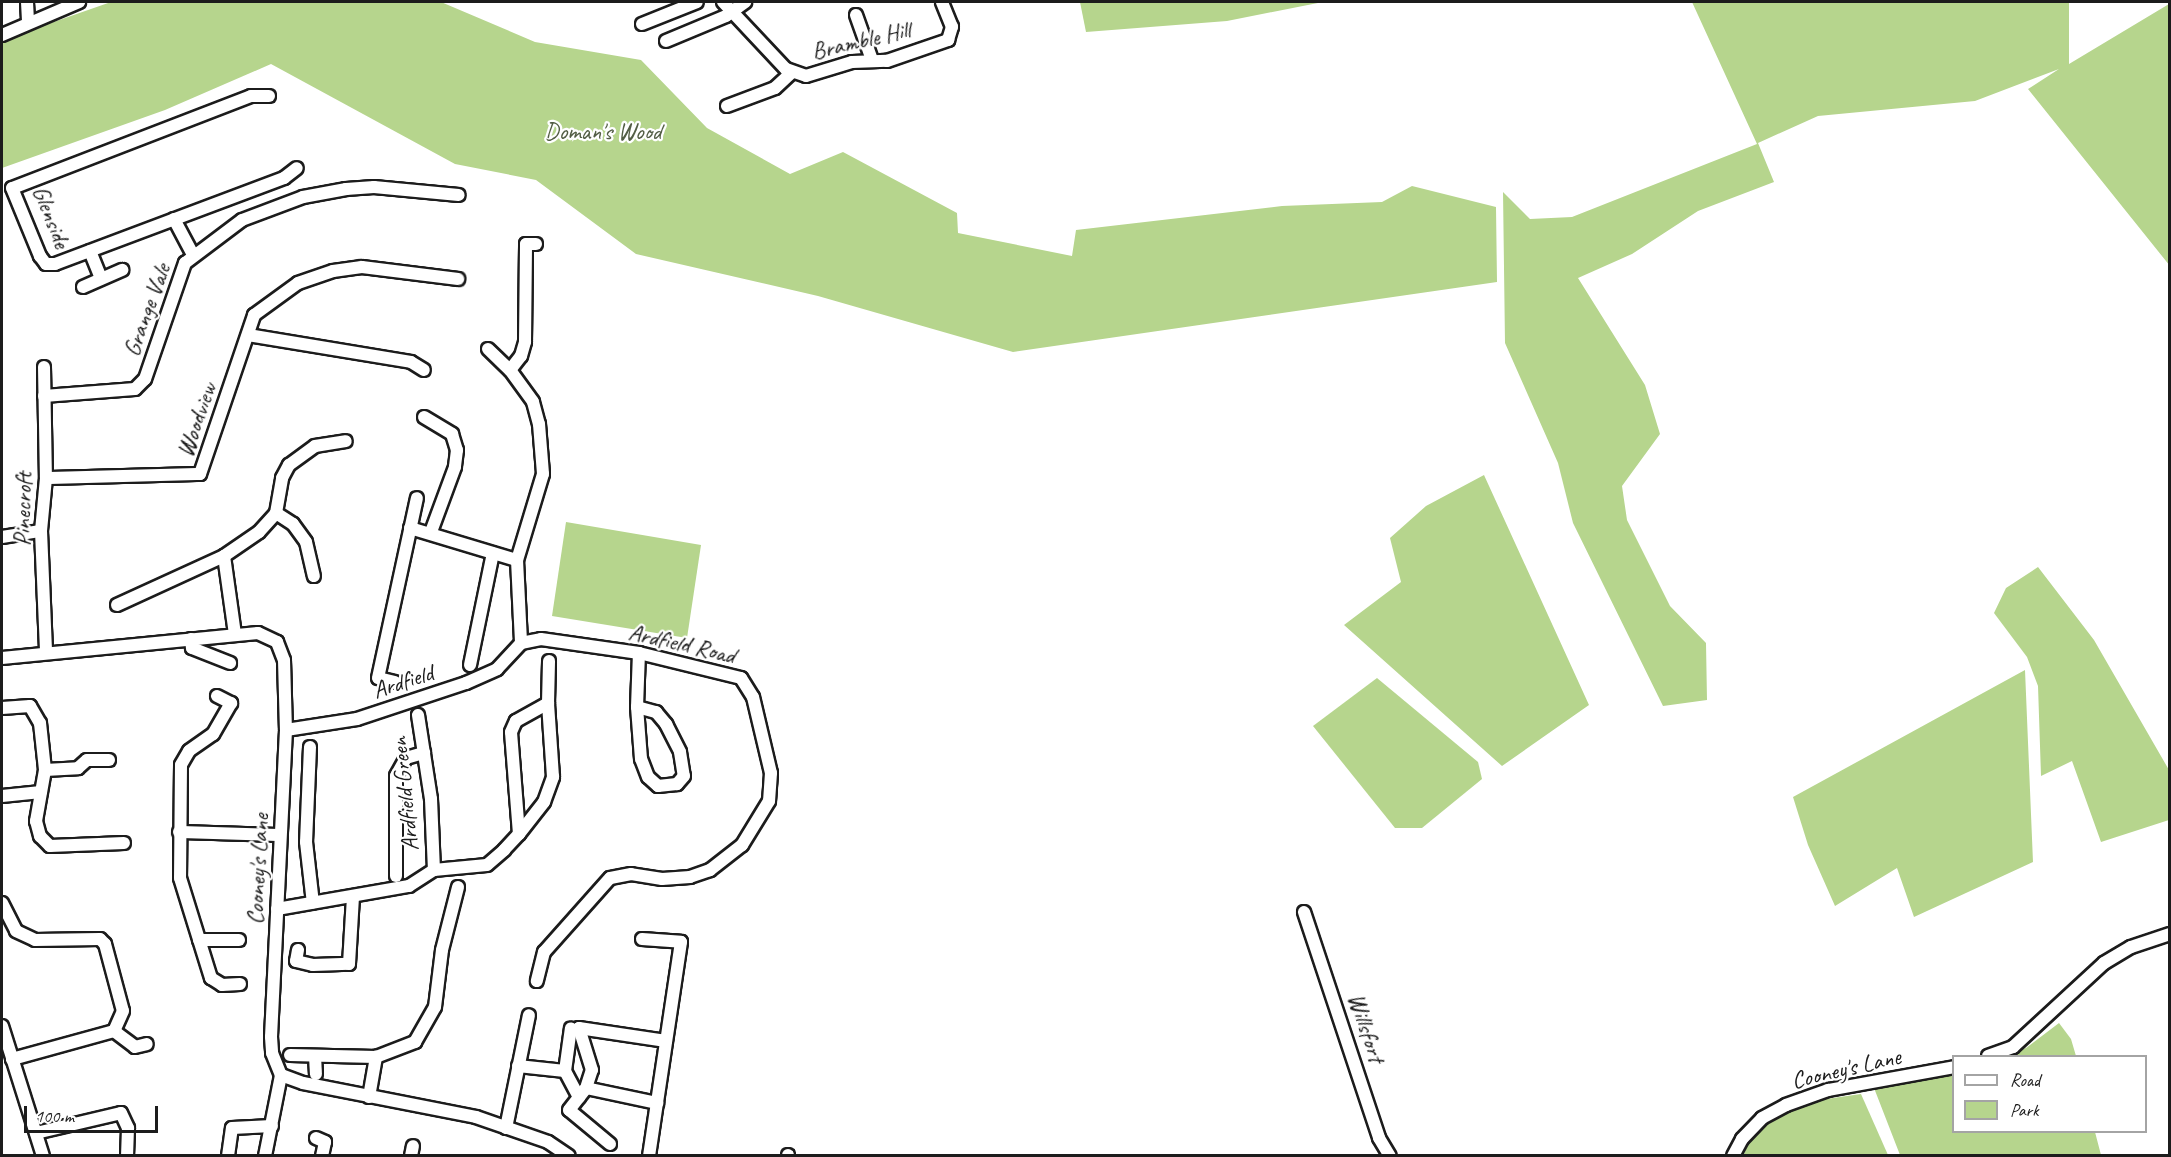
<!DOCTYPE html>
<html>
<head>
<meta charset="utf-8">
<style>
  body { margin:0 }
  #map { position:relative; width:2171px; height:1157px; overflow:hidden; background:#fff; font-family:Caveat,sans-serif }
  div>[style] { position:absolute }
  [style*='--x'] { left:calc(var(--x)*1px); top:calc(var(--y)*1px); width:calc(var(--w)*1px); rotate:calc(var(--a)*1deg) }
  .green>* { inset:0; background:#b6d58d }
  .roads { filter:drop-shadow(2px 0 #1c1c1c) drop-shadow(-2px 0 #1c1c1c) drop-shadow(0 2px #1c1c1c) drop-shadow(0 -2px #1c1c1c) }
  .minor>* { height:12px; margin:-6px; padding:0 6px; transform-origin:6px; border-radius:6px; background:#fff }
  span { translate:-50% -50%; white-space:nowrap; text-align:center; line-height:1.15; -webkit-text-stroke:4.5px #fff; paint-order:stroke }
  .street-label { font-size:24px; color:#1c1c1c }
  .park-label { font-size:24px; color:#525d44 }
  .frame { position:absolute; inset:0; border:3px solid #1c1c1c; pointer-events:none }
  .legend { position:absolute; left:1952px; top:1055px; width:195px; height:78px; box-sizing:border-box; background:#fff; border:2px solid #a4a4a4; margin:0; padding:8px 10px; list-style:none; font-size:18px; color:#1c1c1c }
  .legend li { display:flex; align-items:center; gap:12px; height:30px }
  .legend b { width:30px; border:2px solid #a4a4a4 }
  .scale { position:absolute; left:24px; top:1106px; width:134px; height:27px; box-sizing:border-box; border:3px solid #1c1c1c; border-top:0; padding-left:8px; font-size:18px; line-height:21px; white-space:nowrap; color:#1c1c1c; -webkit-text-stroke:4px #fff; paint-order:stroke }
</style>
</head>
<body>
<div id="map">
  <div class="green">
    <div style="clip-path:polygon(111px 2px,441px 2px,535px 42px,641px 60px,707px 128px,790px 174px,843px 152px,957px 213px,958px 233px,1072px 256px,1076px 230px,1282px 206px,1382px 202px,1412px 186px,1496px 207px,1497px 282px,1013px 352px,818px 296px,636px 254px,536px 180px,455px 164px,271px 64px,165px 110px,2px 168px,2px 40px)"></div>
    <div style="clip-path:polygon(1080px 2px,1323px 2px,1227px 21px,1086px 32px)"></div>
    <div style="clip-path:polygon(1692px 2px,2069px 2px,2069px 64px,2169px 4px,2170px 266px,2028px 89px,2059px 69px,1975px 101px,1818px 116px,1758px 143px,1774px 182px,1698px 211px,1632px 254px,1578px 278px,1645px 385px,1660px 434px,1622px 486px,1627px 520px,1670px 606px,1706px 643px,1707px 700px,1663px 706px,1573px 523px,1558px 463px,1505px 343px,1503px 192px,1530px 219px,1572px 217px,1757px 144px)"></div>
    <div style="clip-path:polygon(1484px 475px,1589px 705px,1502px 766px,1344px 625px,1401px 582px,1390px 538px,1426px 506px)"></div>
    <div style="clip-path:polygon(566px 522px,701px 545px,687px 638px,552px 616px)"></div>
    <div style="clip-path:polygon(2038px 567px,2094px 640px,2169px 770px,2169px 820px,2101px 842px,2072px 761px,2041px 776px,2038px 686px,2027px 657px,1994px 613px,2006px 588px)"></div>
    <div style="clip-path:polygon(2025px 670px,2033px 862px,1914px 917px,1897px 868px,1835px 906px,1808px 845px,1793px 797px)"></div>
    <div style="clip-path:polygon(1377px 678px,1478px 762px,1482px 779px,1422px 828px,1395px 828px,1313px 726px)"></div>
    <div style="clip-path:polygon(2059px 1023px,2071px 1039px,2076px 1056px,2004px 1056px,2026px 1048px)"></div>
    <div style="clip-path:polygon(1953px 1072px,1954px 1132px,2095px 1132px,2101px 1155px,1900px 1155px,1874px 1088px)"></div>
    <div style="clip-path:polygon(1861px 1094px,1888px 1155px,1743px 1156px,1753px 1133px,1782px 1113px,1812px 1101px)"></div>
  </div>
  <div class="roads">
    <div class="minor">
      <div style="--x:27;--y:2;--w:20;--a:87"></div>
      <div style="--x:723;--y:2;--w:92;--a:46.8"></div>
      <div style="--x:786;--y:69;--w:21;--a:19"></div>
      <div style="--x:806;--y:76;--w:48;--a:-16.9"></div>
      <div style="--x:852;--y:62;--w:35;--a:-2"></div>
      <div style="--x:887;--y:61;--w:65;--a:-19"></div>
      <div style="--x:948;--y:40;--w:14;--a:-73"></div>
      <div style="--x:952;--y:27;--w:27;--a:-112"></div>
      <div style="--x:856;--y:15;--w:48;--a:70.4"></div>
      <div style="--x:642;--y:24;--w:59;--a:-21.8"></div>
      <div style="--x:2;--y:35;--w:84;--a:-23.2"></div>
      <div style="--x:666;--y:41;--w:65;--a:-22.6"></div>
      <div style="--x:726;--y:16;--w:24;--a:-36"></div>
      <div style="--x:269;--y:96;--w:18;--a:180"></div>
      <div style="--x:251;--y:96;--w:256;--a:158.9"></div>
      <div style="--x:12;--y:188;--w:74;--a:67.6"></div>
      <div style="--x:40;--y:256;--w:10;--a:53"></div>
      <div style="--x:46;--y:264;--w:9;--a:0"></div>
      <div style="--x:55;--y:264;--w:245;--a:-20.6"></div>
      <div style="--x:284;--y:178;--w:16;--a:-38"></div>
      <div style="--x:727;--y:106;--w:51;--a:-20.6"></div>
      <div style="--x:775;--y:88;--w:23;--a:-43"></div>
      <div style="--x:174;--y:219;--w:40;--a:62"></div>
      <div style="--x:90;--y:251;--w:29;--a:68"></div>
      <div style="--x:83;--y:287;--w:43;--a:-23.6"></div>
      <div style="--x:248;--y:335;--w:165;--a:9.4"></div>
      <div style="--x:411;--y:362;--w:15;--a:32"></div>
      <div style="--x:488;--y:349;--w:30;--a:44"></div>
      <div style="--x:510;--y:370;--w:39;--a:54"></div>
      <div style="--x:533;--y:402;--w:23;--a:75"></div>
      <div style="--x:539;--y:424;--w:50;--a:85.4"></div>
      <div style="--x:543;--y:474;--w:90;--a:106.8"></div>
      <div style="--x:44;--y:367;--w:111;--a:89"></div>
      <div style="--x:46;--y:478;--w:53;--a:95.4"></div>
      <div style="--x:41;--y:531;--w:120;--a:87.6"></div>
      <div style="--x:510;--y:370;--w:18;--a:-52"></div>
      <div style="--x:521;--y:356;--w:15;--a:-74"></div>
      <div style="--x:525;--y:342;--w:98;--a:-89.4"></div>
      <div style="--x:526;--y:244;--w:10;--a:0"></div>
      <div style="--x:44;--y:396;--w:91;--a:-4.4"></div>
      <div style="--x:135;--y:389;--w:14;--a:-45"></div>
      <div style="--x:145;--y:379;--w:123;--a:-71"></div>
      <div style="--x:185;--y:263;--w:71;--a:-37"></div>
      <div style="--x:242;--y:220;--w:65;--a:-20.7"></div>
      <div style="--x:303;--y:197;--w:44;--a:-10.5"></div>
      <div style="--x:346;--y:189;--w:28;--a:-4"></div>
      <div style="--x:374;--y:187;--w:85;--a:5.4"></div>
      <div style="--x:424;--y:417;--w:33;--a:31"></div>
      <div style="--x:452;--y:434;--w:17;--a:73"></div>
      <div style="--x:457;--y:450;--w:17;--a:97"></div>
      <div style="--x:455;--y:467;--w:69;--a:110.3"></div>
      <div style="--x:46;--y:478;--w:154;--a:-1.5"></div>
      <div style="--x:200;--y:474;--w:168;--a:-71.2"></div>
      <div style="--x:254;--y:315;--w:54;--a:-36"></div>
      <div style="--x:298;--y:283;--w:37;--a:-19"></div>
      <div style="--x:333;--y:271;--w:29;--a:-8"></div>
      <div style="--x:362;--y:267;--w:97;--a:7.1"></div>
      <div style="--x:276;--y:513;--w:36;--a:-80"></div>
      <div style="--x:282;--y:478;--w:15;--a:-62"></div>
      <div style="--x:289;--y:465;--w:32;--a:-36"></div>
      <div style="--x:315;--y:446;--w:31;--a:-9"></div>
      <div style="--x:410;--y:528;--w:112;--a:16.7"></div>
      <div style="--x:517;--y:560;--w:83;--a:87.2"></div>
      <div style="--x:2;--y:537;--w:39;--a:-9"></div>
      <div style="--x:224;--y:556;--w:42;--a:-34.4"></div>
      <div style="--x:259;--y:532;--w:25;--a:-48"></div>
      <div style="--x:276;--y:513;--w:20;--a:33"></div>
      <div style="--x:293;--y:524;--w:22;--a:54"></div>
      <div style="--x:306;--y:542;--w:35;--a:77"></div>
      <div style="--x:117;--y:605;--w:118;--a:-24.6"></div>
      <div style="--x:224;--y:556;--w:79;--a:82"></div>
      <div style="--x:191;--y:639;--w:9;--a:84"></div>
      <div style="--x:192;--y:648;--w:41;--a:21.5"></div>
      <div style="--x:521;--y:643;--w:20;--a:-11"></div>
      <div style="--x:541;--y:639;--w:99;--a:8.1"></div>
      <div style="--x:639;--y:653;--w:105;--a:13.8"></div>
      <div style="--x:741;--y:678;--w:22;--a:58"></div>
      <div style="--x:753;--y:697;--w:78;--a:76.7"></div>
      <div style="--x:771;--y:773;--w:28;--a:94"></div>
      <div style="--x:769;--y:801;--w:52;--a:121.5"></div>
      <div style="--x:742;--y:845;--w:41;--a:142"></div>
      <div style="--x:710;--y:870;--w:21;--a:161"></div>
      <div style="--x:690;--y:877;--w:28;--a:176"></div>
      <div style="--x:662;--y:879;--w:31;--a:-171"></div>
      <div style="--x:631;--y:874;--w:21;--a:169"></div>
      <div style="--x:610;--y:878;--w:99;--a:131.7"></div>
      <div style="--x:544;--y:952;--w:30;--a:104"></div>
      <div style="--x:2;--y:658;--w:257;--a:-5.6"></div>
      <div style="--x:258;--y:633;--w:21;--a:25"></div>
      <div style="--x:277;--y:642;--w:19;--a:69"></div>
      <div style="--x:284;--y:660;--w:70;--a:88.4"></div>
      <div style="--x:286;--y:730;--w:307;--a:92.8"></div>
      <div style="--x:271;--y:1037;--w:16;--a:86"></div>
      <div style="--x:272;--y:1053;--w:24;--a:68"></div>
      <div style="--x:281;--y:1075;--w:23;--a:20"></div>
      <div style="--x:303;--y:1083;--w:176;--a:11.1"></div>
      <div style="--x:476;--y:1117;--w:76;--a:19.1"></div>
      <div style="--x:548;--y:1142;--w:25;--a:34"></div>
      <div style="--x:470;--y:665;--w:114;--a:-78.4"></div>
      <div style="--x:395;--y:682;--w:17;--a:-167"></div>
      <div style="--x:378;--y:678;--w:184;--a:-77.8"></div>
      <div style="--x:217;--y:696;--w:16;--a:27"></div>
      <div style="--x:231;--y:703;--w:36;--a:120"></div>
      <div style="--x:213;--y:734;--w:29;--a:145"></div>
      <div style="--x:189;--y:751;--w:16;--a:120"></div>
      <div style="--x:181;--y:765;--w:113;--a:90.5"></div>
      <div style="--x:180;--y:878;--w:105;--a:72.8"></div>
      <div style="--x:211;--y:978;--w:13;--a:32"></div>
      <div style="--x:222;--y:985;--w:18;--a:-3"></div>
      <div style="--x:637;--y:707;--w:20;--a:15"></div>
      <div style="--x:656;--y:712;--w:16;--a:50"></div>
      <div style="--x:666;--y:724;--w:31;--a:63"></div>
      <div style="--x:680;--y:752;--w:24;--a:81"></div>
      <div style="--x:684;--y:776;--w:11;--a:131"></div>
      <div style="--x:677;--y:784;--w:19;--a:174"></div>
      <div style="--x:658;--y:786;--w:13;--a:-138"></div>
      <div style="--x:648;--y:777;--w:19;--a:-111"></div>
      <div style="--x:641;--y:759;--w:52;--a:-94.4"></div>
      <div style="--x:637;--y:707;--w:54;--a:-87.9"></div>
      <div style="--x:2;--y:708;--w:28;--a:-4"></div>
      <div style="--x:30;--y:706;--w:20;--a:60"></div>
      <div style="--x:40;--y:723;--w:47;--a:83.9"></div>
      <div style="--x:45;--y:770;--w:52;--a:100"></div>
      <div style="--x:36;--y:821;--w:16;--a:75"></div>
      <div style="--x:40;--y:836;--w:14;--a:45"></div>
      <div style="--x:50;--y:846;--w:74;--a:-2.3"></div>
      <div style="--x:418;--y:715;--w:85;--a:81.2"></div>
      <div style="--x:431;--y:799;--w:71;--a:87.6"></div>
      <div style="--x:286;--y:730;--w:72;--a:-8.8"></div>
      <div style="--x:357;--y:719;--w:115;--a:-18.3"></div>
      <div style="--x:466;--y:683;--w:34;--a:-24"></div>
      <div style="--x:497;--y:669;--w:35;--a:-47"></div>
      <div style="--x:310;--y:747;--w:95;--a:92.4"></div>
      <div style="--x:306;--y:842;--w:61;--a:83.5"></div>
      <div style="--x:45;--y:770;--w:33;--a:-3"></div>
      <div style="--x:78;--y:768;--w:12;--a:-42"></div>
      <div style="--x:87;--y:760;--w:22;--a:0"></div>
      <div style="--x:2;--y:796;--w:39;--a:-6"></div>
      <div style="--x:179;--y:832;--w:101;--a:1.7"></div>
      <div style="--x:519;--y:834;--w:41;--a:-52"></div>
      <div style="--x:544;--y:802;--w:27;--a:-70"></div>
      <div style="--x:553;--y:777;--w:74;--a:-93.9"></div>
      <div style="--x:396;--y:876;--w:100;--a:-90"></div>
      <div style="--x:396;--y:776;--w:21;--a:-61"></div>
      <div style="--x:406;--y:758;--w:19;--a:-16"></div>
      <div style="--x:2;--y:903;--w:31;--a:63"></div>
      <div style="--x:16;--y:931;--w:21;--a:25"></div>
      <div style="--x:35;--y:940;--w:65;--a:-0.9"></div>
      <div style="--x:100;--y:939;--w:7;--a:45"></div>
      <div style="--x:105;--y:944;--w:69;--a:75"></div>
      <div style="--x:123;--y:1011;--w:22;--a:114"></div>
      <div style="--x:114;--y:1031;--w:106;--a:164.6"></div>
      <div style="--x:277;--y:909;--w:134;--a:-9.9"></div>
      <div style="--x:409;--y:886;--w:30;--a:-33"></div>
      <div style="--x:434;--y:870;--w:53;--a:-5.4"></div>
      <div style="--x:487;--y:865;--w:23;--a:-41"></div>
      <div style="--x:504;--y:850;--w:22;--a:-47"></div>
      <div style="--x:519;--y:834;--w:102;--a:-94.5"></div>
      <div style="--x:511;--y:732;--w:12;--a:-66"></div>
      <div style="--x:516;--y:721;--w:37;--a:-29"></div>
      <div style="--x:548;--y:703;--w:42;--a:-88.6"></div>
      <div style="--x:1304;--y:912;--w:238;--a:71.6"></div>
      <div style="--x:1379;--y:1138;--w:21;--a:59"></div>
      <div style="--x:642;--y:939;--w:39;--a:4"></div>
      <div style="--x:681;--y:942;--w:216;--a:98.5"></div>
      <div style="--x:199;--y:940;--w:40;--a:0"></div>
      <div style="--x:298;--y:950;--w:11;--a:100"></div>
      <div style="--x:296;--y:961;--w:17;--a:13"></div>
      <div style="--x:313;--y:965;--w:36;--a:-2"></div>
      <div style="--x:349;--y:964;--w:67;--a:-86.6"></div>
      <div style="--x:2;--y:1026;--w:136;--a:72.5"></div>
      <div style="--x:114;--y:1031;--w:26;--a:37"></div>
      <div style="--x:135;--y:1047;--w:12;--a:-14"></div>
      <div style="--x:290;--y:1055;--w:86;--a:1.3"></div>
      <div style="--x:376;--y:1057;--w:42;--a:-21"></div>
      <div style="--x:415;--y:1042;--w:40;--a:-60.3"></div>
      <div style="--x:435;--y:1007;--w:57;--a:-83"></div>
      <div style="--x:442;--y:950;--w:65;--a:-75.7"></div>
      <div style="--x:315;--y:1056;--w:18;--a:87"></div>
      <div style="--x:1988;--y:1056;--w:27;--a:-20"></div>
      <div style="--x:2013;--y:1047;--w:124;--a:-42.7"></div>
      <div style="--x:2104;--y:963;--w:31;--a:-31"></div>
      <div style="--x:2131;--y:947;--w:41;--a:-18.4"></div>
      <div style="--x:518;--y:1066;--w:47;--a:6.1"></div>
      <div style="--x:565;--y:1071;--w:30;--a:62"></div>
      <div style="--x:565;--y:1071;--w:43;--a:-82.1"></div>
      <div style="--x:586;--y:1088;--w:73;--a:11.9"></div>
      <div style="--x:369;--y:1097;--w:41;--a:-80.1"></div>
      <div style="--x:506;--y:1128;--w:115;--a:-78.5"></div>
      <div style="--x:36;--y:1133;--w:87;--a:-13.2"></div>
      <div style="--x:121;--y:1113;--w:17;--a:65"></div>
      <div style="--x:128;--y:1128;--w:28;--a:92"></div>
      <div style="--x:316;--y:1138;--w:10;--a:24"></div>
      <div style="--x:325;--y:1142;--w:14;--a:102"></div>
      <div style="--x:610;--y:1144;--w:53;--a:-140.3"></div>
      <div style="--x:569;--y:1110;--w:28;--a:-52"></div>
      <div style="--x:586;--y:1088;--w:19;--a:-72"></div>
      <div style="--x:592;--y:1070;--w:44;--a:-107.2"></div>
      <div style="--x:579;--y:1028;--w:88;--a:8.5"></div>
      <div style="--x:228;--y:1156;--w:28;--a:-82"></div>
      <div style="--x:232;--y:1128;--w:40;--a:-2.9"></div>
      <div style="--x:265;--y:1156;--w:83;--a:-78.8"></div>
      <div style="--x:411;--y:1156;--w:10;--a:-79"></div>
      <div style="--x:788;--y:1156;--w:1;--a:-90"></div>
      <div style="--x:1733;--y:1156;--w:19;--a:-62"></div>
      <div style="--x:1742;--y:1139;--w:29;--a:-46"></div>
      <div style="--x:1762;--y:1118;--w:27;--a:-28"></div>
      <div style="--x:1786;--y:1105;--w:45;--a:-19.7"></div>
      <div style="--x:1828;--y:1090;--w:128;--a:-10.3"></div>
    </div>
  </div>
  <div class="street-label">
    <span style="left:861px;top:41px;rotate:-13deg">Bramble Hill</span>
    <span style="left:51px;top:217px;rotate:69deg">Glenside</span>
    <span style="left:147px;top:310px;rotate:-70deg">Grange Vale</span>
    <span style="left:197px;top:420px;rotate:-71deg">Woodview</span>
    <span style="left:23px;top:509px;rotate:-88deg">Pinecroft</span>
    <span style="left:682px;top:644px;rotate:13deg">Ardfield Road</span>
    <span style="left:403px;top:682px;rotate:-18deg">Ardfield</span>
    <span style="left:405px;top:794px;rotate:-96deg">Ardfield Green</span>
    <span style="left:258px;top:869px;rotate:-87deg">Cooney's Lane</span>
    <span style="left:1366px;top:1028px;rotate:72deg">Willsfort</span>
    <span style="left:1846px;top:1069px;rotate:-13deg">Cooney's Lane</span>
  </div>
  <div class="park-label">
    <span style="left:603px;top:132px">Doman's Wood</span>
  </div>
  <div class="frame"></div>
  <ul class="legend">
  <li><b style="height:8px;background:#fff"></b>Road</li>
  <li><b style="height:16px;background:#b6d58d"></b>Park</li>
  </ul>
  <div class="scale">100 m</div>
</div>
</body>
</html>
